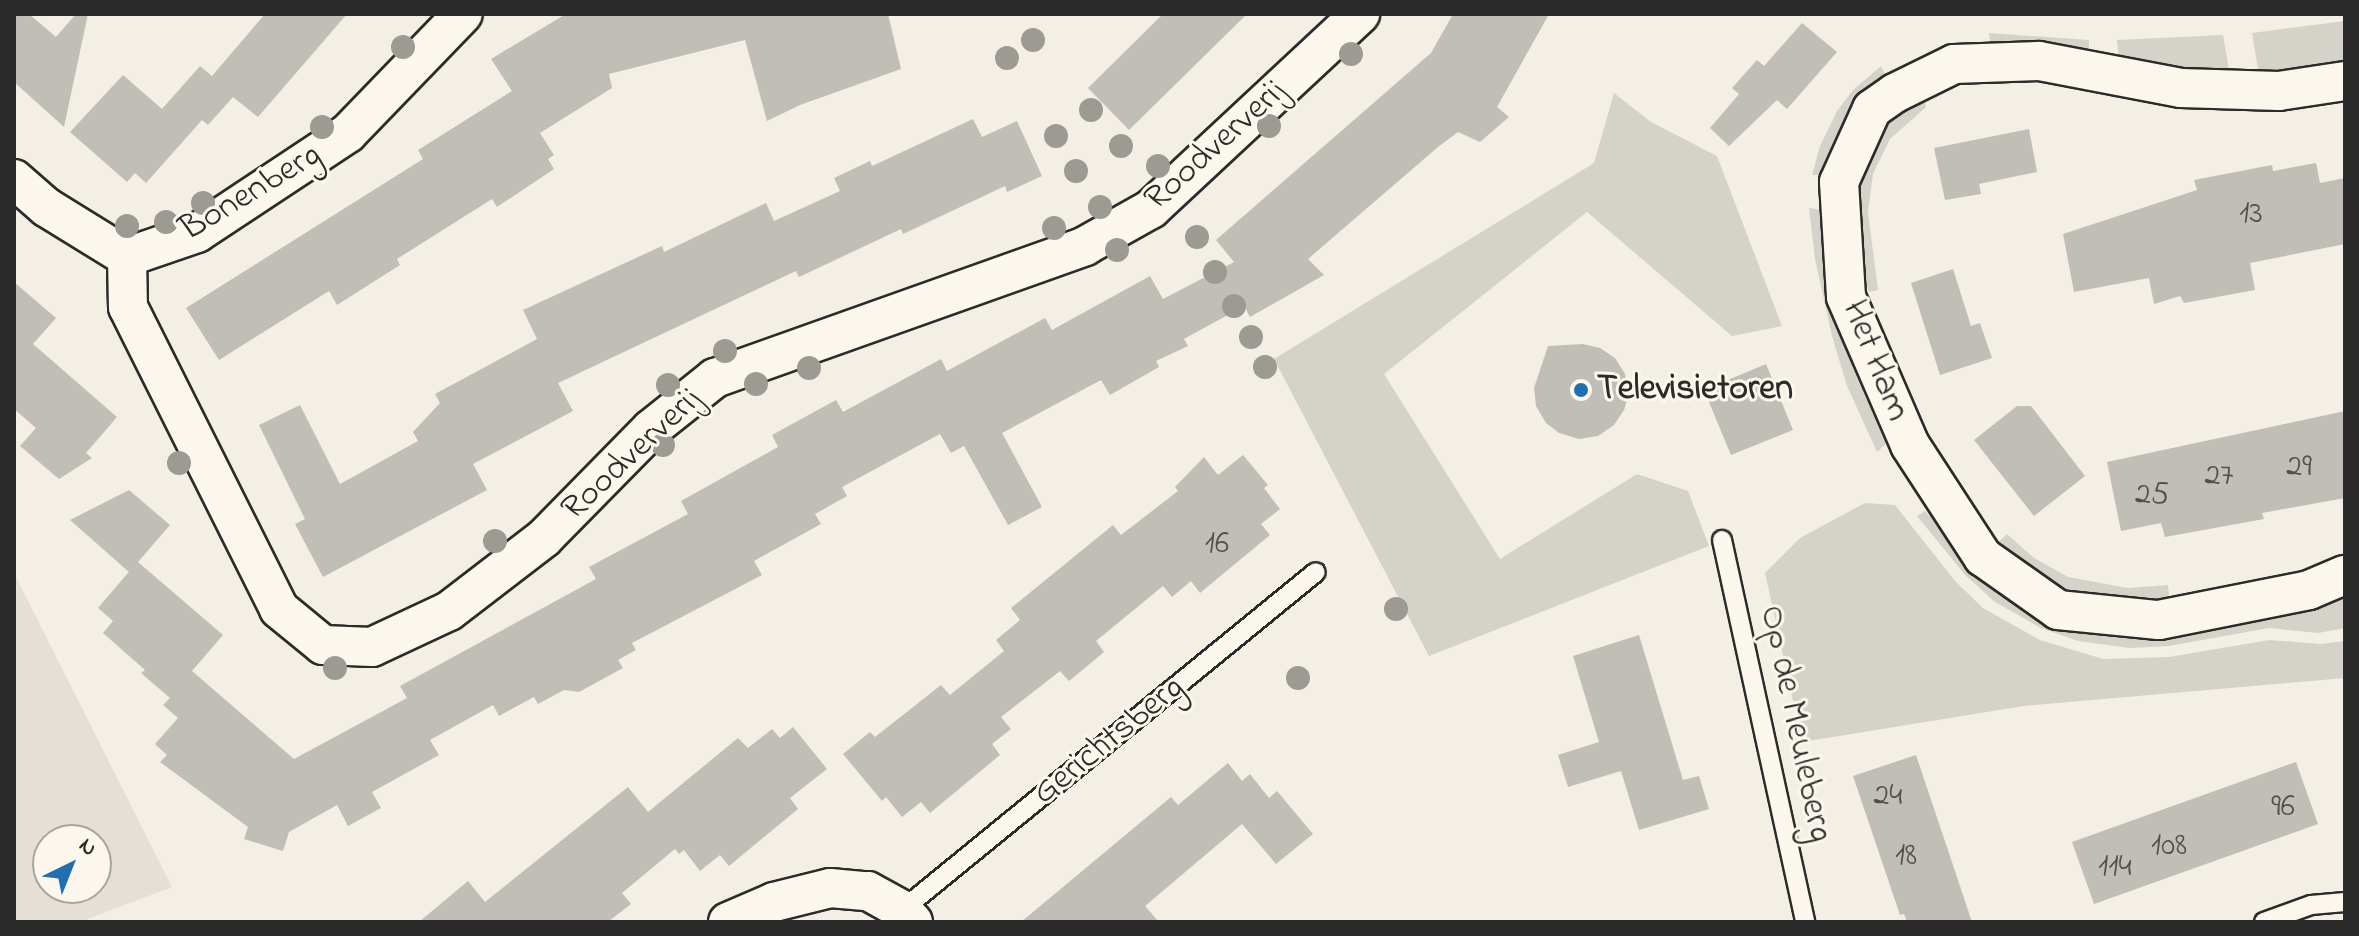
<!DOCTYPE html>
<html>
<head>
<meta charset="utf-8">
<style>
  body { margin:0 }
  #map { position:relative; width:2359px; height:936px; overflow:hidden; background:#f3efe4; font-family:"Indie Flower",sans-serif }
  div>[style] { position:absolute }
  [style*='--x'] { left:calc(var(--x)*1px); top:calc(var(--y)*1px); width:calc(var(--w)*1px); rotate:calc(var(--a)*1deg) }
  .built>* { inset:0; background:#e4e0d6 }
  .green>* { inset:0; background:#d5d2c9 }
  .building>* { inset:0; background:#c0beb6 }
  .roads { filter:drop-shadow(2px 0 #2b2b2b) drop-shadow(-2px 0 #2b2b2b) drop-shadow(0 2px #2b2b2b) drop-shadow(0 -2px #2b2b2b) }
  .service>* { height:18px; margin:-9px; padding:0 9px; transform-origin:9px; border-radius:9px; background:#fbf7ec }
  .minor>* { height:38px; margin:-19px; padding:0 19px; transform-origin:19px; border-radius:19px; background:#fbf7ec }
  .trees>* { width:24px; height:24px; margin:-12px; border-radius:50%; background:#9d9a94 }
  .dots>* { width:22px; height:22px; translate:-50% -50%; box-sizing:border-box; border:4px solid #fbf7ec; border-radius:50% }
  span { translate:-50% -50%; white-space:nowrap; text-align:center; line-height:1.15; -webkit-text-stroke:6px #fbf7ec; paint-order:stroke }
  .number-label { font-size:32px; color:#50504e }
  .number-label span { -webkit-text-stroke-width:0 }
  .street-label { font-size:36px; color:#2b2b2b }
  .poi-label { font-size:36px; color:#2b2b2b; font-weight:700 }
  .left { translate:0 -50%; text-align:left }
  .frame { position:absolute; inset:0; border:16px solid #2b2b2b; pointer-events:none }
  .north { position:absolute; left:32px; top:824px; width:80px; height:80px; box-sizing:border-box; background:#fbf7ec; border:2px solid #a8a59f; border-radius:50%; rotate:43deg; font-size:22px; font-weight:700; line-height:32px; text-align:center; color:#2b2b2b }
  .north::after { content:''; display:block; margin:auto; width:28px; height:36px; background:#1f6fb2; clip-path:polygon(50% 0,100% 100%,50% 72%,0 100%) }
</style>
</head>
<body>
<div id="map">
  <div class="built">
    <div style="clip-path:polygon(evenodd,14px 573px,172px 887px,80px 922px,14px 922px,14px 573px,48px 840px,96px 840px,96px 888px,48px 888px,48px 840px)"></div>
  </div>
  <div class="green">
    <div style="clip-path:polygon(2345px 21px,2345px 67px,2259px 75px,2252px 33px)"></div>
    <div style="clip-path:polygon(1989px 33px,2089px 40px,2089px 52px,1991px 47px)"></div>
    <div style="clip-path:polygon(2223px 35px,2230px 75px,2226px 78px,2119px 58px,2117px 40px)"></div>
    <div style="clip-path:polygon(1881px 66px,1886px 77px,1853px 109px,1840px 132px,1825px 175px,1812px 175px,1820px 146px,1837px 111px,1853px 90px)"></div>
    <div style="clip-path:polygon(1614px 93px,1651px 122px,1717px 156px,1782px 326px,1732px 336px,1587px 212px,1384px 374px,1500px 559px,1637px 474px,1688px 491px,1709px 546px,1429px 656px,1274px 359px,1594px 163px)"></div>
    <div style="clip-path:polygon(1923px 93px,1926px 107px,1890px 139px,1873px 174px,1868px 213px,1878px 290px,1869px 292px,1862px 270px,1856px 191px,1879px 129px,1897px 109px)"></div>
    <div style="clip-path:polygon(1809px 208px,1822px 210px,1830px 276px,1852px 366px,1886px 444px,1877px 452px,1847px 386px,1832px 336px,1815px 259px)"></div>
    <div style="clip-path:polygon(1865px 503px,1895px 505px,1955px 581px,1983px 608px,2040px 640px,2103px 659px,2169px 657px,2269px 640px,2321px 644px,2345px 641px,2345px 678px,2024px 706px,1802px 742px,1765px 573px,1800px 538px)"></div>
    <div style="clip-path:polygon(1925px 511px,1971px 562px,2039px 613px,2345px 593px,2345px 628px,2318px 633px,2269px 628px,2169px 646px,2130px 648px,2078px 641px,2041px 628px,1995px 602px,1966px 576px,1917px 516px)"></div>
    <div style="clip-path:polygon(2007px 534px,2034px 558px,2068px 577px,2128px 588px,2168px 585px,2169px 595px,2166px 598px,2120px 601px,2068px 590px,2044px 580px,2011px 557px,1997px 543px)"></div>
  </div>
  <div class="building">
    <div style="clip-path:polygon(14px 14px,29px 14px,56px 37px,76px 14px,88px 14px,64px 127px,14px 82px)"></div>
    <div style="clip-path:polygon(265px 14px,347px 14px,258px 117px,233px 97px,208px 125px,202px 120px,146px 183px,135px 173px,127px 182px,70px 132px,123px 75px,162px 109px,200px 66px,212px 76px)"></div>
    <div style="clip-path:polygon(566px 14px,888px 14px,901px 69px,800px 105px,767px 121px,745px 40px,609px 74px,612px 88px,540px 133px,554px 155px,548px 159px,554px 169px,497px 207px,492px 199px,397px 259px,400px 265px,337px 305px,329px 291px,219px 360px,186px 308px,423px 159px,418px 150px,512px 91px,491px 59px)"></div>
    <div style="clip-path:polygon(1163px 14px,1247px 14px,1129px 130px,1088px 88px)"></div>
    <div style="clip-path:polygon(1453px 14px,1549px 14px,1497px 107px,1509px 117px,1480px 142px,1458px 132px,1438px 147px,1308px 259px,1324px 275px,1250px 317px,1244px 306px,1184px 339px,1188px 346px,1156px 361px,1159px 367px,1110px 395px,1101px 380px,1002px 433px,1042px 507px,1008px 525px,964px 446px,951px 453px,940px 434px,842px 487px,847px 496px,815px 514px,821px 524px,754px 561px,762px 575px,632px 643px,636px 650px,618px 660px,623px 668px,579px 692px,564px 690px,538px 704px,534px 697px,499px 716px,493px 705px,430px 740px,439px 755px,372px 792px,381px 808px,348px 826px,337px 805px,289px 832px,283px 851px,244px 839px,248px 827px,160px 762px,167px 755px,155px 744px,178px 718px,163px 705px,170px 698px,141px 673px,145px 670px,103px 633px,113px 621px,98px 608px,133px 567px,129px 572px,70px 520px,129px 490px,170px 525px,138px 562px,223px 635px,192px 671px,294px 759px,407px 698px,400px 686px,596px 579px,589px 567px,688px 514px,681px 501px,778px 447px,772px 435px,836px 400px,843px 412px,941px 359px,947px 371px,1045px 318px,1052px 330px,1150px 276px,1163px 299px,1234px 262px,1216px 240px,1431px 53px)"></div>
    <div style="clip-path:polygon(1802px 23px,1837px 52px,1787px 109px,1777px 100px,1729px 146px,1710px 128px,1739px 94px,1732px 88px,1757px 60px,1764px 66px)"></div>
    <div style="clip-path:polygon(973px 119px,982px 137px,1017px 121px,1042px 176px,1007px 192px,1005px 186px,903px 234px,901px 229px,799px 277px,796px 271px,558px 383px,573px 411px,473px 464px,487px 490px,323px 577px,295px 524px,305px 519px,259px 425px,300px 405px,340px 484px,418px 441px,413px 432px,440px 403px,435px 394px,537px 339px,523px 310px,662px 246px,664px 252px,766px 203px,774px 221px,840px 191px,834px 178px,870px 161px,872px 166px)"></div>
    <div style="clip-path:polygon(2029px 129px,2037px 172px,1979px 184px,1981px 194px,1945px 200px,1934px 148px)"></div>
    <div style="clip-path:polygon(2316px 163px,2320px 183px,2345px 178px,2345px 244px,2250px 263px,2255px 290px,2184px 303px,2180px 296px,2154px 304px,2149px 278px,2074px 292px,2063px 234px,2197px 190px,2194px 180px,2272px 165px,2273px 171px)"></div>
    <div style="clip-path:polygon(1953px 269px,1971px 326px,1980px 323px,1992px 358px,1940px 375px,1911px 283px)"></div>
    <div style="clip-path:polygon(14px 282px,56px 318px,33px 344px,117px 417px,86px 453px,92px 458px,59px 479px,20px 446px,36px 428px,14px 409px)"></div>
    <div style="clip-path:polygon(1583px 344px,1600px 348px,1615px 358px,1625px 374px,1629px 393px,1624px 410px,1614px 425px,1598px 436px,1579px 439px,1559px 433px,1546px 423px,1536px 406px,1534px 388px,1548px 346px)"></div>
    <div style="clip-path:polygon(1766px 364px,1793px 430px,1731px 455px,1704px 390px)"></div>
    <div style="clip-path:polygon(2017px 406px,2031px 406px,2085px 476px,2034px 516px,1974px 440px)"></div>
    <div style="clip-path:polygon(2345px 411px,2345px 498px,2262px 513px,2264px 519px,2165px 537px,2161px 523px,2121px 531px,2107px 462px)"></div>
    <div style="clip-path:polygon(1243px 455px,1268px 485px,1264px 488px,1280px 509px,1261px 524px,1270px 535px,1200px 593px,1191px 581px,1172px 597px,1163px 586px,1096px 641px,1104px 652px,1086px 667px,1069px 681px,1060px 671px,1001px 717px,1011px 729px,992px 744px,1000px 755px,930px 813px,921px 802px,902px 817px,886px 797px,882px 801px,843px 754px,870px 732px,875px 737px,941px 685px,950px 695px,1004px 651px,996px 640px,1020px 620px,1011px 608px,1113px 525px,1121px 535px,1178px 491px,1175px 487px,1204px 457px,1218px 475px)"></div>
    <div style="clip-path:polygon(1639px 635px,1683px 780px,1699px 776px,1709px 809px,1639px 830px,1621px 771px,1568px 787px,1558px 755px,1599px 742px,1573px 656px)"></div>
    <div style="clip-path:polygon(793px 727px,827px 769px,790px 798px,798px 809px,729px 866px,720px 855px,700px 871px,684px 850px,679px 854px,675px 849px,622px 893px,631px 904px,608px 922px,419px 922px,468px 881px,485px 902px,628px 787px,648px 812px,738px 738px,748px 748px,772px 729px,780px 738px)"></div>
    <div style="clip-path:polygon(1916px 755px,1954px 868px,1972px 922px,1907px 922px,1904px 914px,1900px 915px,1853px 776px)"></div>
    <div style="clip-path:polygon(2296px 762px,2318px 824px,2094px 904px,2072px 842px)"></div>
    <div style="clip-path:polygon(1228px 763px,1242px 781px,1250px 774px,1269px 798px,1277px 791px,1313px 834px,1276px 864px,1242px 824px,1145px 906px,1159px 922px,1021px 922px,1171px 797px,1178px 805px)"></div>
  </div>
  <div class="roads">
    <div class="service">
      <div style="--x:1722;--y:540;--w:391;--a:77.7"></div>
      <div style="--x:902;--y:910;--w:534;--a:-39.23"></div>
      <div style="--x:2264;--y:922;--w:50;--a:-19.9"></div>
      <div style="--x:2311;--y:905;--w:34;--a:-5"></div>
    </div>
    <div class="minor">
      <div style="--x:2345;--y:81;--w:67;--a:171.4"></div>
      <div style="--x:2279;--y:91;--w:98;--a:-178.2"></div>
      <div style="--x:2181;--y:88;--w:145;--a:-169.2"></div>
      <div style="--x:2039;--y:61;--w:85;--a:178"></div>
      <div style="--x:1954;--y:64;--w:66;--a:153.8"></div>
      <div style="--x:1895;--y:93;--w:28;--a:145"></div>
      <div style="--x:1872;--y:109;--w:80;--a:114.3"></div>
      <div style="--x:1839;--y:182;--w:115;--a:86.5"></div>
      <div style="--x:1846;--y:297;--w:161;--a:66.6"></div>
      <div style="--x:1910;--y:445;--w:134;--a:56.9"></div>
      <div style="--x:1983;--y:557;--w:92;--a:35.2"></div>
      <div style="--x:2058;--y:610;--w:101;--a:5.7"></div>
      <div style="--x:2159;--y:620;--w:153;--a:-11.3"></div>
      <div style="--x:2309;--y:590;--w:39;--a:-23"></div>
      <div style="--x:14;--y:179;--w:43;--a:41.2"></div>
      <div style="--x:46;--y:207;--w:95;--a:31.7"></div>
      <div style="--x:127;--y:257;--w:74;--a:-18.9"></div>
      <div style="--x:197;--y:233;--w:181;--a:-33.5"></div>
      <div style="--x:348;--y:133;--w:165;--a:-46"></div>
      <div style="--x:127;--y:257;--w:50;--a:88.9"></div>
      <div style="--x:128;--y:307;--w:338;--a:63.4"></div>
      <div style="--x:279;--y:609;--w:57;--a:39.3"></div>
      <div style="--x:323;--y:645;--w:49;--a:2.3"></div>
      <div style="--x:372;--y:647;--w:85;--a:-25.1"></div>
      <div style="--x:449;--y:611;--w:120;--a:-37.5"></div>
      <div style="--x:544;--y:538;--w:153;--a:-45.5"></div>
      <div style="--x:651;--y:429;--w:82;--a:-38.6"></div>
      <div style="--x:715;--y:378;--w:393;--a:-19.6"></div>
      <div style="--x:1085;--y:246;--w:76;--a:-29.3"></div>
      <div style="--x:1151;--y:209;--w:286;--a:-43"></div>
      <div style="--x:728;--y:922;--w:50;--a:-23.5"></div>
      <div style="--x:774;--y:902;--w:58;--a:-14"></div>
      <div style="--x:830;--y:888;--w:38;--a:5"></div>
      <div style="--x:868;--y:891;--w:39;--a:29"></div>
      <div style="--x:902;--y:910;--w:16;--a:47"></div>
    </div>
  </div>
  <div class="trees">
    <div style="left:1033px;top:40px"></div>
    <div style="left:403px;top:47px"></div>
    <div style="left:1351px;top:54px"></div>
    <div style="left:1007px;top:58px"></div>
    <div style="left:1091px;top:110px"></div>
    <div style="left:1269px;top:126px"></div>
    <div style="left:322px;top:127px"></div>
    <div style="left:1056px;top:136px"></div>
    <div style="left:1121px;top:146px"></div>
    <div style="left:1158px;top:166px"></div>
    <div style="left:1076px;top:171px"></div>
    <div style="left:203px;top:203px"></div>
    <div style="left:1100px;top:207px"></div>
    <div style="left:166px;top:222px"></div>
    <div style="left:127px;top:226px"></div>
    <div style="left:1054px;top:228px"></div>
    <div style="left:1197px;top:237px"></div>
    <div style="left:1117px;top:250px"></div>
    <div style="left:1215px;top:272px"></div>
    <div style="left:1234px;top:306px"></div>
    <div style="left:1251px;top:337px"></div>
    <div style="left:725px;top:351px"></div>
    <div style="left:1265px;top:367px"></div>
    <div style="left:809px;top:368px"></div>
    <div style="left:756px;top:384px"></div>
    <div style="left:668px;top:385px"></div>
    <div style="left:663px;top:445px"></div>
    <div style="left:179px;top:463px"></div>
    <div style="left:495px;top:541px"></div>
    <div style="left:1396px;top:609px"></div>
    <div style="left:335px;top:668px"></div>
    <div style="left:1298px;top:678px"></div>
  </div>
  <div class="dots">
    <div style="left:1581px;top:390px;background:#1f6fb2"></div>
  </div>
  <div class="number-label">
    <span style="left:2251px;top:215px">13</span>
    <span style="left:2299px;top:468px">29</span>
    <span style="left:2219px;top:477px">27</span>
    <span style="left:2152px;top:496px">25</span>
    <span style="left:1217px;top:545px">16</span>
    <span style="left:1888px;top:797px">24</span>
    <span style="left:2283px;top:808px">96</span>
    <span style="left:2169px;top:847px">108</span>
    <span style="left:1906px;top:857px">18</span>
    <span style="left:2115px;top:868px">114</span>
  </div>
  <div class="street-label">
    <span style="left:1216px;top:146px;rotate:-42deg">Roodververij</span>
    <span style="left:251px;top:193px;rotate:-31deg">Bonenberg</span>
    <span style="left:1875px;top:361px;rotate:68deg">Het Ham</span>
    <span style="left:632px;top:455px;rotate:-43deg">Roodververij</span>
    <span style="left:1795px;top:724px;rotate:78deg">Op de Meuleberg</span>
    <span style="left:1109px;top:741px;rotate:-39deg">Gerichtsberg</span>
  </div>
  <div class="poi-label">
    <span class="left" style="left:1597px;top:390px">Televisietoren</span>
  </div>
  <div class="frame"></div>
  <div class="north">N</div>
</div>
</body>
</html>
